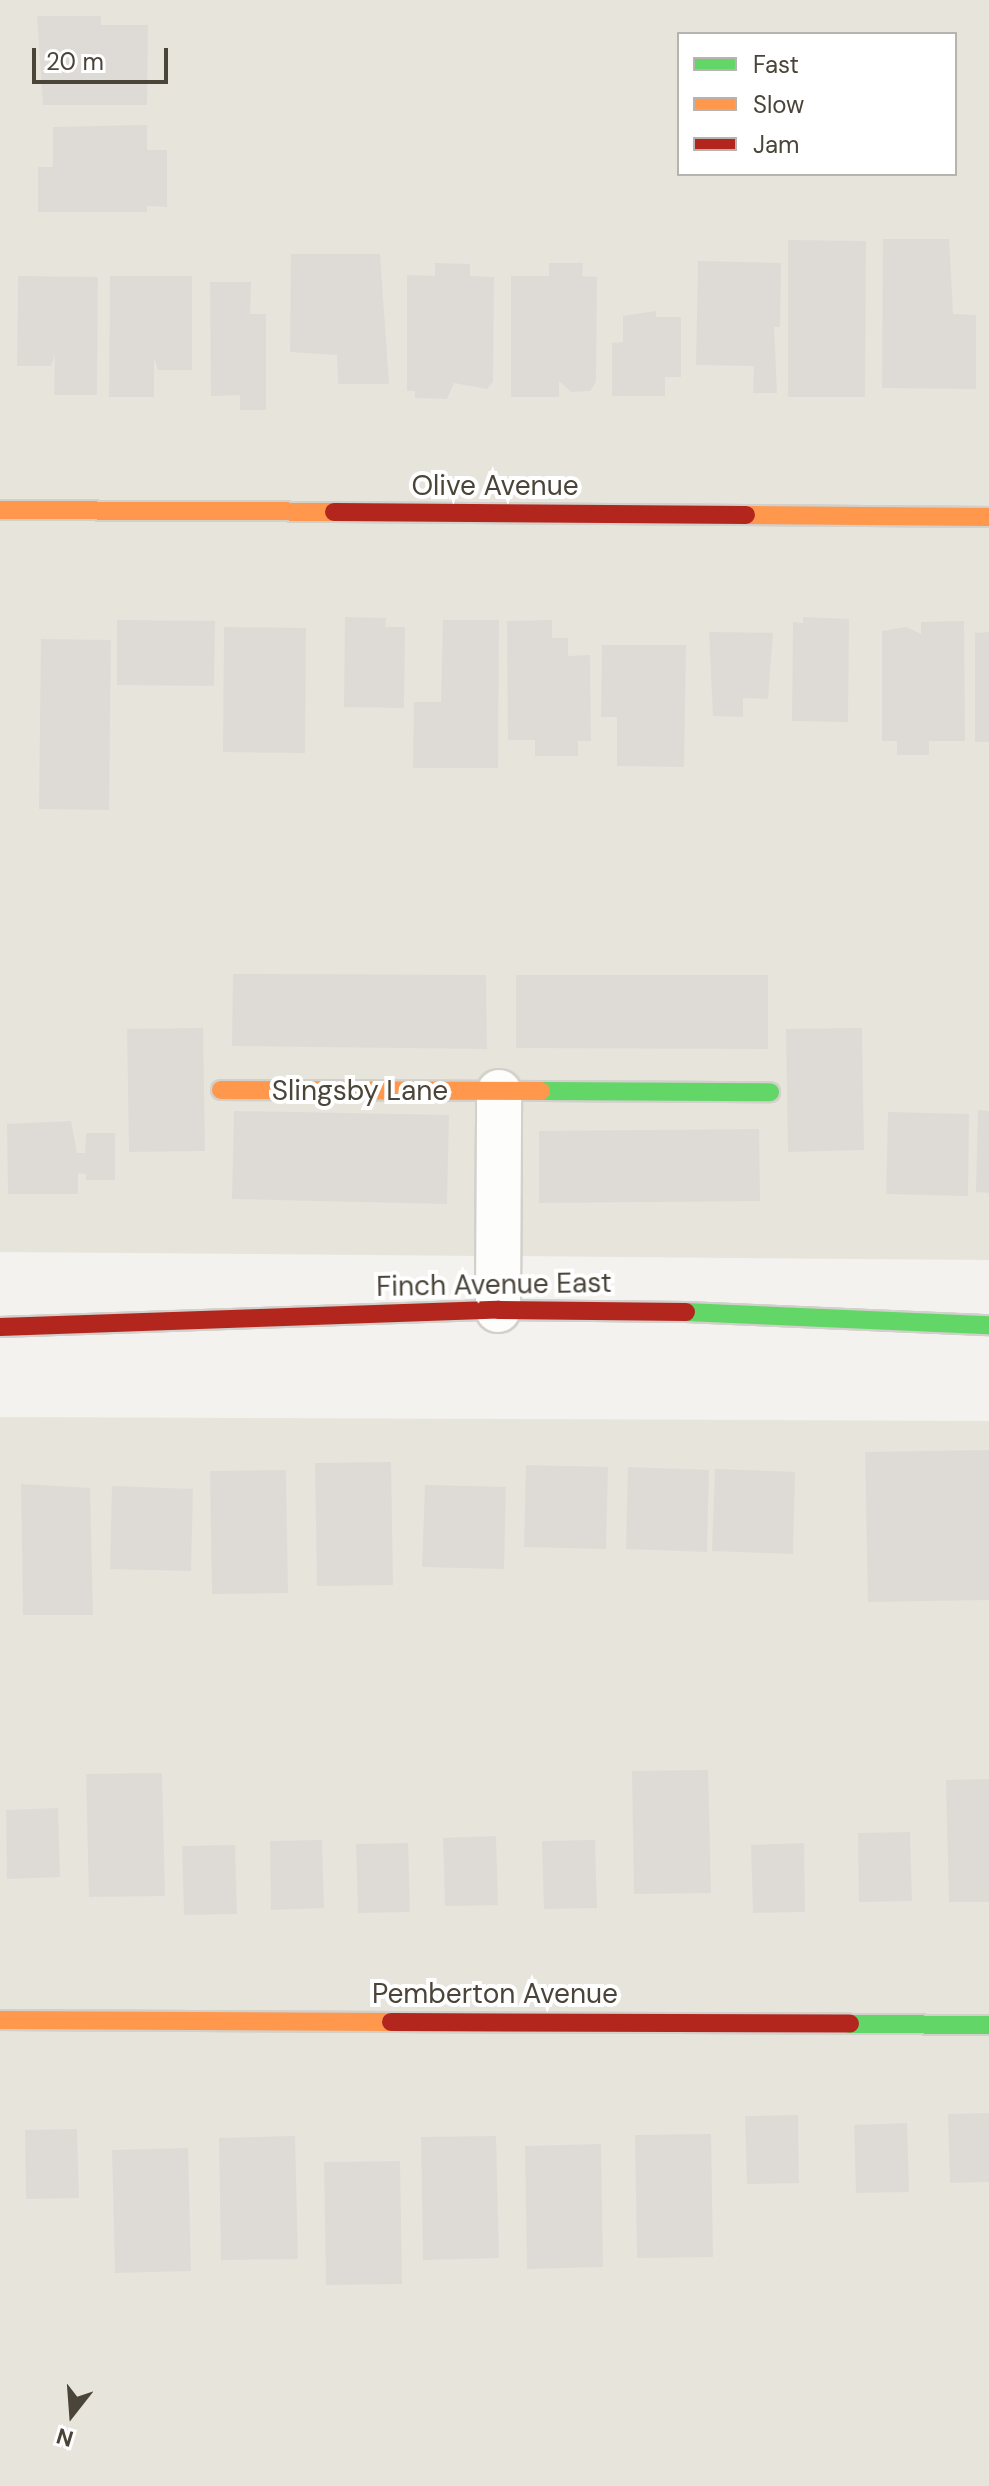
<!DOCTYPE html>
<html>
<head>
<meta charset="utf-8">
<style>
  body { margin:0 }
  #map { position:relative; width:989px; height:2486px; overflow:hidden; background:#f4f2ee; font-family:"DM Sans",sans-serif }
  div>[style] { position:absolute }
  [style*='--x'] { left:calc(var(--x)*1px); top:calc(var(--y)*1px); width:calc(var(--w)*1px); rotate:calc(var(--a)*1deg) }
  .residential>* { inset:0; background:#e7e4dc }
  .building>* { inset:0; background:#dedbd6 }
  .roads { filter:drop-shadow(2px 0 #d2d0cb) drop-shadow(-2px 0 #d2d0cb) drop-shadow(0 2px #d2d0cb) drop-shadow(0 -2px #d2d0cb) }
  .street>* { height:44px; margin:-22px; padding:0 22px; transform-origin:22px; border-radius:22px; background:#fdfdfc }
  .fast>* { height:18px; margin:-9px; padding:0 9px; transform-origin:9px; border-radius:9px; background:#63d668 }
  .slow>* { height:18px; margin:-9px; padding:0 9px; transform-origin:9px; border-radius:9px; background:#ff974d }
  .jam>* { height:18px; margin:-9px; padding:0 9px; transform-origin:9px; border-radius:9px; background:#b3261e }
  span { translate:-50% -50%; white-space:nowrap; text-align:center; line-height:1.15; -webkit-text-stroke:8px #fff; paint-order:stroke }
  .street-label { font-size:28px; color:#4b4439 }
  .legend { position:absolute; left:677px; top:32px; width:280px; height:144px; box-sizing:border-box; background:#fff; border:2px solid #b7b4b0; margin:0; padding:10px 14px; list-style:none; font-size:24px; color:#4b4439 }
  .legend li { display:flex; align-items:center; gap:16px; height:40px }
  .legend b { width:40px; border:2px solid #b7b4b0 }
  .north { position:absolute; left:32px; top:2374px; width:80px; height:80px; -webkit-text-stroke:6px #fff; paint-order:stroke; rotate:197deg; font-size:22px; font-weight:700; line-height:32px; text-align:center; color:#4b4439 }
  .north::after { content:''; display:block; margin:auto; width:28px; height:36px; background:#4b4439; clip-path:polygon(50% 0,100% 100%,50% 72%,0 100%) }
  .scale { position:absolute; left:32px; top:48px; width:136px; height:36px; box-sizing:border-box; border:4px solid #4b4439; border-top:0; padding-left:10px; font-size:24px; line-height:28px; white-space:nowrap; color:#4b4439; -webkit-text-stroke:6px #fff; paint-order:stroke }
</style>
</head>
<body>
<div id="map">
  <div class="residential">
    <div style="clip-path:polygon(evenodd,0 0,989px 0,989px 1260px,0 1252px,0 0,679px 34px,955px 34px,955px 174px,679px 174px,679px 34px)"></div>
    <div style="clip-path:polygon(0 1417px,989px 1421px,989px 2486px,0 2486px)"></div>
  </div>
  <div class="building">
    <div style="clip-path:polygon(37px 16px,101px 16px,101px 25px,148px 25px,147px 105px,43px 105px)"></div>
    <div style="clip-path:polygon(147px 125px,147px 150px,167px 150px,167px 207px,147px 206px,147px 212px,38px 212px,38px 167px,53px 167px,53px 127px)"></div>
    <div style="clip-path:polygon(883px 239px,949px 239px,953px 314px,976px 315px,976px 389px,882px 388px)"></div>
    <div style="clip-path:polygon(788px 240px,866px 241px,865px 397px,788px 397px)"></div>
    <div style="clip-path:polygon(291px 254px,380px 254px,389px 384px,338px 384px,337px 355px,290px 352px)"></div>
    <div style="clip-path:polygon(698px 261px,781px 263px,780px 327px,774px 327px,777px 393px,753px 393px,754px 366px,696px 365px)"></div>
    <div style="clip-path:polygon(435px 263px,470px 264px,470px 276px,494px 277px,493px 382px,487px 389px,454px 383px,447px 399px,415px 398px,415px 391px,407px 391px,407px 275px,435px 276px)"></div>
    <div style="clip-path:polygon(549px 263px,583px 263px,582px 276px,597px 277px,596px 382px,590px 391px,571px 392px,559px 381px,559px 397px,511px 397px,511px 276px,549px 276px)"></div>
    <div style="clip-path:polygon(18px 276px,98px 277px,97px 395px,54px 395px,55px 355px,51px 366px,17px 366px)"></div>
    <div style="clip-path:polygon(110px 276px,192px 276px,192px 370px,158px 370px,154px 357px,154px 397px,109px 397px)"></div>
    <div style="clip-path:polygon(210px 282px,251px 282px,250px 314px,266px 314px,266px 410px,240px 410px,240px 395px,211px 396px)"></div>
    <div style="clip-path:polygon(656px 311px,656px 317px,681px 317px,681px 377px,665px 377px,665px 396px,612px 396px,612px 343px,623px 342px,623px 316px)"></div>
    <div style="clip-path:polygon(345px 617px,386px 618px,385px 627px,405px 627px,404px 708px,344px 707px)"></div>
    <div style="clip-path:polygon(803px 617px,849px 619px,848px 722px,792px 721px,793px 622px,803px 623px)"></div>
    <div style="clip-path:polygon(117px 620px,215px 621px,214px 686px,117px 685px)"></div>
    <div style="clip-path:polygon(443px 620px,499px 620px,498px 768px,413px 768px,414px 702px,441px 702px)"></div>
    <div style="clip-path:polygon(552px 620px,552px 638px,568px 638px,568px 656px,590px 655px,591px 741px,578px 741px,578px 756px,535px 756px,535px 740px,508px 740px,507px 621px)"></div>
    <div style="clip-path:polygon(964px 621px,965px 741px,929px 741px,929px 755px,897px 755px,897px 741px,882px 741px,882px 631px,906px 627px,921px 634px,921px 622px)"></div>
    <div style="clip-path:polygon(224px 627px,306px 628px,305px 753px,223px 752px)"></div>
    <div style="clip-path:polygon(709px 632px,773px 633px,768px 699px,743px 698px,743px 717px,713px 716px)"></div>
    <div style="clip-path:polygon(989px 632px,989px 742px,975px 742px,975px 633px)"></div>
    <div style="clip-path:polygon(41px 639px,111px 640px,109px 810px,39px 809px)"></div>
    <div style="clip-path:polygon(602px 645px,686px 645px,684px 767px,617px 766px,617px 717px,601px 717px)"></div>
    <div style="clip-path:polygon(233px 974px,486px 975px,487px 1049px,232px 1046px)"></div>
    <div style="clip-path:polygon(516px 975px,768px 975px,768px 1049px,516px 1048px)"></div>
    <div style="clip-path:polygon(203px 1028px,205px 1151px,129px 1152px,127px 1029px)"></div>
    <div style="clip-path:polygon(862px 1028px,864px 1150px,788px 1152px,786px 1029px)"></div>
    <div style="clip-path:polygon(978px 1110px,989px 1111px,989px 1193px,976px 1192px)"></div>
    <div style="clip-path:polygon(234px 1111px,449px 1115px,447px 1204px,232px 1199px)"></div>
    <div style="clip-path:polygon(888px 1112px,969px 1114px,968px 1196px,886px 1194px)"></div>
    <div style="clip-path:polygon(71px 1121px,77px 1153px,85px 1153px,86px 1133px,115px 1133px,115px 1180px,86px 1180px,86px 1174px,78px 1173px,78px 1194px,8px 1194px,7px 1124px)"></div>
    <div style="clip-path:polygon(759px 1129px,760px 1201px,539px 1203px,539px 1131px)"></div>
    <div style="clip-path:polygon(989px 1450px,989px 1600px,868px 1602px,865px 1452px)"></div>
    <div style="clip-path:polygon(391px 1462px,393px 1585px,317px 1586px,315px 1463px)"></div>
    <div style="clip-path:polygon(526px 1465px,608px 1467px,606px 1549px,524px 1547px)"></div>
    <div style="clip-path:polygon(628px 1467px,709px 1470px,707px 1552px,626px 1549px)"></div>
    <div style="clip-path:polygon(715px 1469px,795px 1472px,793px 1554px,712px 1551px)"></div>
    <div style="clip-path:polygon(286px 1470px,288px 1593px,212px 1594px,210px 1471px)"></div>
    <div style="clip-path:polygon(21px 1484px,90px 1488px,93px 1615px,23px 1615px)"></div>
    <div style="clip-path:polygon(425px 1485px,506px 1487px,504px 1569px,422px 1567px)"></div>
    <div style="clip-path:polygon(112px 1486px,193px 1489px,191px 1571px,110px 1569px)"></div>
    <div style="clip-path:polygon(708px 1770px,711px 1893px,634px 1894px,632px 1771px)"></div>
    <div style="clip-path:polygon(162px 1773px,165px 1896px,89px 1897px,86px 1774px)"></div>
    <div style="clip-path:polygon(989px 1779px,989px 1902px,949px 1902px,946px 1780px)"></div>
    <div style="clip-path:polygon(58px 1808px,60px 1877px,7px 1879px,6px 1810px)"></div>
    <div style="clip-path:polygon(910px 1832px,912px 1901px,859px 1902px,858px 1833px)"></div>
    <div style="clip-path:polygon(496px 1836px,498px 1905px,445px 1906px,443px 1838px)"></div>
    <div style="clip-path:polygon(322px 1840px,324px 1908px,271px 1910px,270px 1841px)"></div>
    <div style="clip-path:polygon(595px 1840px,597px 1908px,544px 1909px,542px 1841px)"></div>
    <div style="clip-path:polygon(408px 1843px,410px 1912px,358px 1913px,356px 1844px)"></div>
    <div style="clip-path:polygon(804px 1843px,805px 1912px,753px 1913px,751px 1845px)"></div>
    <div style="clip-path:polygon(235px 1845px,237px 1914px,184px 1915px,182px 1846px)"></div>
    <div style="clip-path:polygon(989px 2113px,989px 2182px,950px 2183px,948px 2114px)"></div>
    <div style="clip-path:polygon(798px 2115px,799px 2183px,747px 2184px,745px 2116px)"></div>
    <div style="clip-path:polygon(907px 2123px,909px 2192px,856px 2193px,854px 2125px)"></div>
    <div style="clip-path:polygon(77px 2129px,79px 2198px,26px 2199px,25px 2130px)"></div>
    <div style="clip-path:polygon(711px 2134px,713px 2257px,637px 2258px,635px 2135px)"></div>
    <div style="clip-path:polygon(295px 2136px,298px 2259px,221px 2260px,219px 2138px)"></div>
    <div style="clip-path:polygon(496px 2136px,499px 2258px,423px 2260px,421px 2137px)"></div>
    <div style="clip-path:polygon(601px 2144px,603px 2267px,527px 2269px,525px 2146px)"></div>
    <div style="clip-path:polygon(188px 2148px,191px 2271px,115px 2273px,112px 2150px)"></div>
    <div style="clip-path:polygon(400px 2161px,402px 2284px,326px 2285px,324px 2162px)"></div>
  </div>
  <div class="roads">
    <div class="street">
      <div style="--x:498;--y:1310;--w:218;--a:-89.7"></div>
    </div>
    <div class="fast">
      <div style="--x:541;--y:1091;--w:229;--a:0.3"></div>
      <div style="--x:686;--y:1312;--w:303;--a:2.5"></div>
      <div style="--x:850;--y:2024;--w:139;--a:0.4"></div>
    </div>
    <div class="slow">
      <div style="--x:0;--y:510;--w:334;--a:0.3"></div>
      <div style="--x:746;--y:515;--w:243;--a:0.5"></div>
      <div style="--x:221;--y:1090;--w:320;--a:0.2"></div>
      <div style="--x:0;--y:2020;--w:391;--a:0.3"></div>
    </div>
    <div class="jam">
      <div style="--x:334;--y:512;--w:412;--a:0.4"></div>
      <div style="--x:0;--y:1327;--w:498;--a:-2"></div>
      <div style="--x:498;--y:1310;--w:188;--a:0.6"></div>
      <div style="--x:391;--y:2022;--w:459;--a:0.2"></div>
    </div>
  </div>
  <div class="street-label">
    <span style="left:495px;top:486px">Olive Avenue</span>
    <span style="left:360px;top:1091px">Slingsby Lane</span>
    <span style="left:494px;top:1285px;rotate:-1deg">Finch Avenue East</span>
    <span style="left:495px;top:1994px">Pemberton Avenue</span>
  </div>
  <ul class="legend">
  <li><b style="height:10px;background:#63d668"></b>Fast</li>
  <li><b style="height:10px;background:#ff974d"></b>Slow</li>
  <li><b style="height:10px;background:#b3261e"></b>Jam</li>
  </ul>
  <div class="north">N</div>
  <div class="scale">20 m</div>
</div>
</body>
</html>
